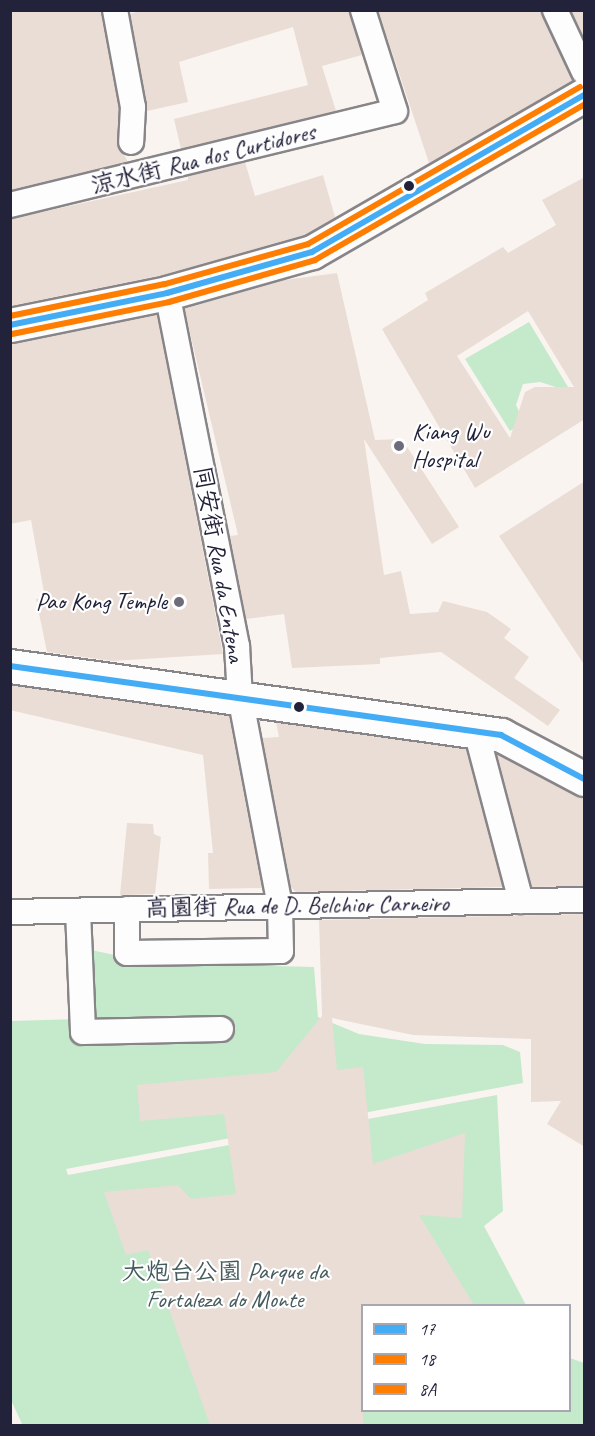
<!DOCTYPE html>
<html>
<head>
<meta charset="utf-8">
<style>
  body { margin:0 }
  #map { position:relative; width:595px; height:1436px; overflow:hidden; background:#faf4f0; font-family:Caveat,"LXGW WenKai TC",sans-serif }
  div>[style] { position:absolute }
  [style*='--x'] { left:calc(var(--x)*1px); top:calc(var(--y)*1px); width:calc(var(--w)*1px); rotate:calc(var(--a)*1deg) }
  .green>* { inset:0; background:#c5e9cb }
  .building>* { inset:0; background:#eaddd5 }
  .roads { filter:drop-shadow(2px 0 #888588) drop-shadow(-2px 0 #888588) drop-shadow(0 2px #888588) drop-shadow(0 -2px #888588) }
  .street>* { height:24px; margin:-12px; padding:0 12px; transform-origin:12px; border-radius:12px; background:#fefdfd }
  .secondary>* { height:33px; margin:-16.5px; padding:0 16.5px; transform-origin:16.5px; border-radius:16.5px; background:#fefdfd }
  .bus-1>* { height:6px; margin:-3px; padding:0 3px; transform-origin:3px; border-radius:3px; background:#44acf5 }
  .bus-2>* { height:6px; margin:-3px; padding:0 3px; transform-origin:3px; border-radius:3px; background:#ff7d00 }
  .bus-3>* { height:6px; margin:-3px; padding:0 3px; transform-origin:3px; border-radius:3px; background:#ff7d00 }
  .dots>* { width:16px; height:16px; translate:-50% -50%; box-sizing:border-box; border:3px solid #fff; border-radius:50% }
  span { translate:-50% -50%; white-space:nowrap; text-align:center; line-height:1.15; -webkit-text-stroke:4.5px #fff; paint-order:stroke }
  .street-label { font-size:24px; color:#22223b }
  .poi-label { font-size:24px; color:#22223b }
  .left { translate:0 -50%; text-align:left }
  .right { translate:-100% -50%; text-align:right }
  .park-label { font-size:24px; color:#465b5d }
  .frame { position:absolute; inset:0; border:12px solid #22223b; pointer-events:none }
  .legend { position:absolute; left:361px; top:1304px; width:210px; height:108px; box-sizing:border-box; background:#fff; border:2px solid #a7a7b1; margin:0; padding:8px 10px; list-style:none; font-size:18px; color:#22223b }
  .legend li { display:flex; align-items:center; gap:12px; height:30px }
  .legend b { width:30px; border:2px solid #a7a7b1 }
</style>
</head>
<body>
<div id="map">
  <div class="green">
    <div style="clip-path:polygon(529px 322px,571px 392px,540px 382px,523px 384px,516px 405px,524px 422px,510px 431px,465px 359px)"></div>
    <div style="clip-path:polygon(82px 948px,152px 963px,314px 967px,318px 1017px,359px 1034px,425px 1044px,503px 1045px,520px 1052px,523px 1083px,66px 1169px,68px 1175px,497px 1095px,503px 1211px,484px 1226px,526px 1305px,362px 1306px,362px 1410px,570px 1410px,570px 1358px,584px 1363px,584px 1425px,23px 1426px,11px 1400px,11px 1021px,80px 1019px)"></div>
  </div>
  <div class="building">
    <div style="clip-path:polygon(10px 10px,101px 10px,119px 108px,117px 142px,128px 162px,10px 190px)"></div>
    <div style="clip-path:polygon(143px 10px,349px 10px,362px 55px,322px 66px,336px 111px,181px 149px,174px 119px,308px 85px,293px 27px,179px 62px,188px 102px,147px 111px,130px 14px)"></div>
    <div style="clip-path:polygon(378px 10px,541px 10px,573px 80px,429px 163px)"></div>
    <div style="clip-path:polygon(571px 10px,585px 10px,585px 39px)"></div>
    <div style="clip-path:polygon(245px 162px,255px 196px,323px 175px,335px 217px,305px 235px,163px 275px,10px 306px,10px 219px,188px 180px,188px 176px)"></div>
    <div style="clip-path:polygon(evenodd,585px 177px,585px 419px,475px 488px,382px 329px,428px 300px,425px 293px,503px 247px,508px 253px,556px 225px,542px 200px,585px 177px,528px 311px,574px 387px,535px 387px,525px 392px,510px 438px,457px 356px,528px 311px)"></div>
    <div style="clip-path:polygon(337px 273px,375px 440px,402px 439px,459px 527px,432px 544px,364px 439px,384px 575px,401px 571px,410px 614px,438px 612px,443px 601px,487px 612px,511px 629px,504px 638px,529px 657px,514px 678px,560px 710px,548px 726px,441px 652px,380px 658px,380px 664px,292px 668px,284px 614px,246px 619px,230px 536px,238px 535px,184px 308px,277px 281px)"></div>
    <div style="clip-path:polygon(157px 314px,223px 654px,112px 661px,47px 652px,36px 599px,45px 598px,31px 520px,10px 524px,10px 343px)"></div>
    <div style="clip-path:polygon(585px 481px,585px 666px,499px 536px)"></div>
    <div style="clip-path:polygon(10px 685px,229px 716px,262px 888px,209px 889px,208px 853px,213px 853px,203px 755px,10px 710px)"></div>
    <div style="clip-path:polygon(276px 722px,466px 749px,503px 887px,296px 892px,291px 887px,262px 738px,279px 737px)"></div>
    <div style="clip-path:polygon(497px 754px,585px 798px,585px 886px,532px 887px)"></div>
    <div style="clip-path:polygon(127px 823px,153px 824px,154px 834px,161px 837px,155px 894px,120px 895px)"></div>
    <div style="clip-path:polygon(585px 914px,585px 1147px,547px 1124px,561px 1101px,531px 1102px,531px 1039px,413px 1035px,332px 1018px,337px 1070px,363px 1067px,373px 1164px,465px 1133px,462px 1218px,419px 1215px,474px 1305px,363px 1305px,363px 1425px,210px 1425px,148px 1250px,126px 1255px,104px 1192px,178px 1185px,191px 1199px,236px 1194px,224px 1114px,140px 1121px,137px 1085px,276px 1072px,322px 1016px,319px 920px)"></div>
  </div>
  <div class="roads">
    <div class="street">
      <div style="--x:115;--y:10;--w:99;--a:79.5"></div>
      <div style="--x:133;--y:107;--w:35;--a:93"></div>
      <div style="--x:555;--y:10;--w:68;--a:64.9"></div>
      <div style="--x:10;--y:205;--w:396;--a:-13.7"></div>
      <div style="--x:395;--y:111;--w:106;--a:-107.6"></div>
      <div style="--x:476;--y:731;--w:176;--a:75.2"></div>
      <div style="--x:127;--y:909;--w:44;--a:90"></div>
      <div style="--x:127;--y:953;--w:154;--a:-0.7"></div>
      <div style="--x:281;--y:951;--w:45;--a:-91.3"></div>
      <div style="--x:280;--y:906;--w:213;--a:-100.8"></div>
      <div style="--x:240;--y:697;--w:51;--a:-93.4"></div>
      <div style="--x:237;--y:646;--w:360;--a:-101.2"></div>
      <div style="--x:78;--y:911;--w:121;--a:87.6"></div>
      <div style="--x:83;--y:1032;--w:138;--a:-1.2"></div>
      <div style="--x:10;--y:912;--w:574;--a:-1.2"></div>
    </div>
    <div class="secondary">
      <div style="--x:10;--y:325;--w:160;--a:-11.5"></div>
      <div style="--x:167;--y:293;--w:151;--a:-15.8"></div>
      <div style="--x:312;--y:252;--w:314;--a:-30"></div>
      <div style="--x:10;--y:666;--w:496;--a:8"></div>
      <div style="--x:501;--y:735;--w:94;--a:27.9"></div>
    </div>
  </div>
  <div class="bus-1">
    <div style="--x:10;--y:325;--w:160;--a:-11.5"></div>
    <div style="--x:167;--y:293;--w:151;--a:-15.8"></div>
    <div style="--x:312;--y:252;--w:314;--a:-30"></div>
    <div style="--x:10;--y:666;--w:496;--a:8"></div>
    <div style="--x:501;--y:735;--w:94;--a:27.9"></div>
  </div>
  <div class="bus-2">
    <div style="--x:12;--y:334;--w:160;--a:-11.5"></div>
    <div style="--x:169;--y:302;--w:152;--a:-16"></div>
    <div style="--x:315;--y:260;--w:310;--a:-30"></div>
  </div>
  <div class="bus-3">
    <div style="--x:10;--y:316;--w:158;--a:-11.7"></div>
    <div style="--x:165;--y:284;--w:148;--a:-15.6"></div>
    <div style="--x:308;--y:244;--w:314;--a:-30"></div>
  </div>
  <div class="dots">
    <div style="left:409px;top:186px;background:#22223b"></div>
    <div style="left:399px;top:446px;background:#6e6c7a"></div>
    <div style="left:179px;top:602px;background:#6e6c7a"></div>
    <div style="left:299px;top:707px;background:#22223b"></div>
  </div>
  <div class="street-label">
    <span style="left:203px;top:159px;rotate:-14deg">涼水街 Rua dos Curtidores</span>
    <span style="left:219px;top:564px;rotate:80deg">同安街 Rua da Entena</span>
    <span style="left:297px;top:906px;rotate:-1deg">高園街 Rua de D. Belchior Carneiro</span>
  </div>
  <div class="poi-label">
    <span class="left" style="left:412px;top:446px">Kiang Wu<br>Hospital</span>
    <span class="right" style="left:167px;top:602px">Pao Kong Temple</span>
  </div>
  <div class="park-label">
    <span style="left:225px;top:1286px">大炮台公園 Parque da<br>Fortaleza do Monte</span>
  </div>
  <div class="frame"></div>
  <ul class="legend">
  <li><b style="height:8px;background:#44acf5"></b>17</li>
  <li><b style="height:8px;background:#ff7d00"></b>18</li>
  <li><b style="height:8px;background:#ff7d00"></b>8A</li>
  </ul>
</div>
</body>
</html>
